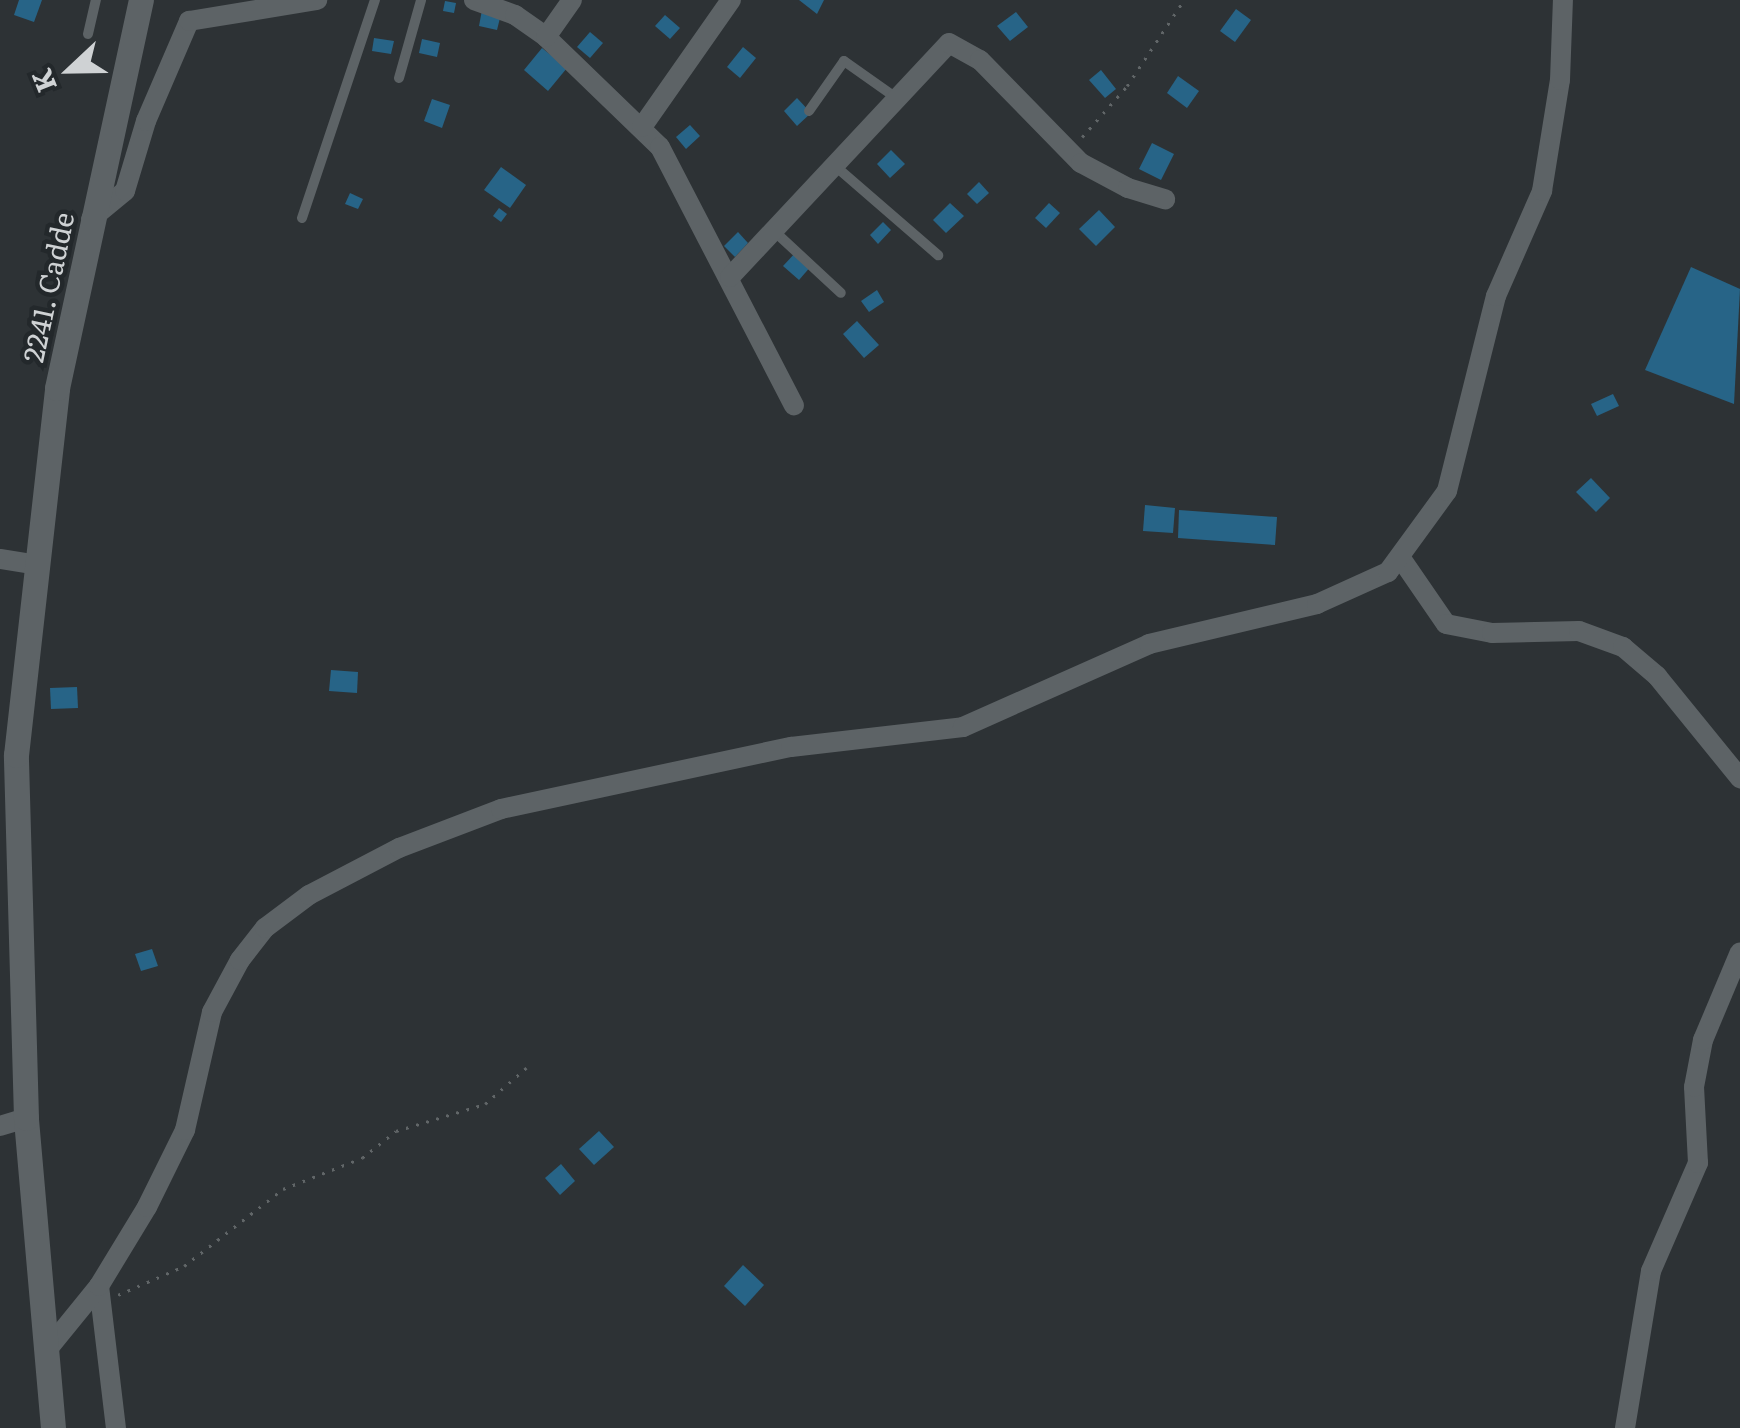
<!DOCTYPE html>
<html>
<head>
<meta charset="utf-8">
<style>
  body { margin:0 }
  #map { position:relative; width:1740px; height:1428px; overflow:hidden; background:#2d3235; font-family:Literata,serif }
  div>[style] { position:absolute }
  [style*='--x'] { left:calc(var(--x)*1px); top:calc(var(--y)*1px); width:calc(var(--w)*1px); rotate:calc(var(--a)*1deg) }
  .building>* { inset:0; background:#276487 }
  .path>* { height:2.5px; margin-top:-1.25px; transform-origin:0; background:repeating-linear-gradient(90deg,#616668 0 2.5px,transparent 0 10.5px) }
  .service>* { height:10px; margin:-5px; padding:0 5px; transform-origin:5px; border-radius:5px; background:#5d6366 }
  .minor>* { height:20px; margin:-10px; padding:0 10px; transform-origin:10px; border-radius:10px; background:#5d6366 }
  .tertiary>* { height:25px; margin:-12.5px; padding:0 12.5px; transform-origin:12.5px; border-radius:12.5px; background:#5d6366 }
  span { translate:-50% -50%; white-space:nowrap; text-align:center; line-height:1.15; -webkit-text-stroke:9px #23282b; paint-order:stroke }
  .street-label { font-size:28px; color:#cfd2d4 }
  .north { position:absolute; left:20px; top:20px; width:100px; height:100px; -webkit-text-stroke:8px #23282b; paint-order:stroke; rotate:248deg; font-size:28px; font-weight:700; line-height:40px; text-align:center; color:#cfd2d4 }
  .north::after { content:''; display:block; margin:auto; width:35px; height:45px; background:#cfd2d4; clip-path:polygon(50% 0,100% 100%,50% 72%,0 100%) }
</style>
</head>
<body>
<div id="map">
  <div class="building">
    <div style="clip-path:polygon(19px 0,42px 0,34px 22px,14px 15px)"></div>
    <div style="clip-path:polygon(799px 0,824px 0,817px 14px)"></div>
    <div style="clip-path:polygon(445px 1px,456px 3px,454px 13px,443px 11px)"></div>
    <div style="clip-path:polygon(1236px 9px,1251px 20px,1235px 42px,1220px 31px)"></div>
    <div style="clip-path:polygon(482px 10px,501px 14px,497px 30px,479px 26px)"></div>
    <div style="clip-path:polygon(1016px 12px,1028px 27px,1010px 41px,997px 26px)"></div>
    <div style="clip-path:polygon(665px 15px,680px 28px,670px 39px,655px 26px)"></div>
    <div style="clip-path:polygon(590px 32px,603px 43px,590px 58px,577px 47px)"></div>
    <div style="clip-path:polygon(374px 38px,394px 41px,391px 54px,372px 51px)"></div>
    <div style="clip-path:polygon(422px 39px,440px 43px,437px 57px,419px 53px)"></div>
    <div style="clip-path:polygon(743px 47px,756px 58px,740px 78px,727px 67px)"></div>
    <div style="clip-path:polygon(542px 48px,567px 68px,548px 91px,524px 70px)"></div>
    <div style="clip-path:polygon(1101px 70px,1116px 89px,1105px 98px,1089px 80px)"></div>
    <div style="clip-path:polygon(1178px 76px,1199px 91px,1187px 108px,1167px 93px)"></div>
    <div style="clip-path:polygon(797px 98px,811px 113px,797px 126px,784px 111px)"></div>
    <div style="clip-path:polygon(432px 99px,450px 105px,442px 128px,424px 121px)"></div>
    <div style="clip-path:polygon(690px 125px,700px 136px,686px 149px,676px 137px)"></div>
    <div style="clip-path:polygon(1152px 143px,1174px 154px,1161px 180px,1139px 169px)"></div>
    <div style="clip-path:polygon(891px 150px,905px 164px,890px 178px,877px 164px)"></div>
    <div style="clip-path:polygon(501px 167px,526px 185px,510px 208px,484px 190px)"></div>
    <div style="clip-path:polygon(979px 182px,989px 193px,977px 204px,967px 194px)"></div>
    <div style="clip-path:polygon(350px 193px,363px 199px,358px 209px,345px 204px)"></div>
    <div style="clip-path:polygon(950px 203px,964px 216px,946px 233px,933px 220px)"></div>
    <div style="clip-path:polygon(1049px 203px,1060px 213px,1046px 228px,1035px 218px)"></div>
    <div style="clip-path:polygon(499px 208px,507px 214px,501px 222px,493px 216px)"></div>
    <div style="clip-path:polygon(1099px 210px,1115px 227px,1096px 246px,1079px 229px)"></div>
    <div style="clip-path:polygon(883px 222px,891px 230px,878px 244px,870px 235px)"></div>
    <div style="clip-path:polygon(738px 232px,748px 243px,735px 257px,724px 246px)"></div>
    <div style="clip-path:polygon(797px 251px,812px 265px,799px 280px,783px 266px)"></div>
    <div style="clip-path:polygon(1691px 267px,1740px 289px,1734px 404px,1645px 370px)"></div>
    <div style="clip-path:polygon(877px 290px,884px 302px,869px 312px,861px 301px)"></div>
    <div style="clip-path:polygon(857px 321px,879px 345px,864px 358px,843px 334px)"></div>
    <div style="clip-path:polygon(1613px 394px,1619px 406px,1597px 416px,1591px 404px)"></div>
    <div style="clip-path:polygon(1591px 478px,1610px 498px,1596px 512px,1576px 492px)"></div>
    <div style="clip-path:polygon(1145px 505px,1175px 508px,1173px 533px,1143px 531px)"></div>
    <div style="clip-path:polygon(1179px 510px,1277px 517px,1275px 545px,1178px 538px)"></div>
    <div style="clip-path:polygon(331px 670px,358px 672px,357px 693px,329px 691px)"></div>
    <div style="clip-path:polygon(77px 687px,78px 708px,51px 709px,50px 688px)"></div>
    <div style="clip-path:polygon(152px 949px,158px 966px,141px 971px,135px 954px)"></div>
    <div style="clip-path:polygon(599px 1131px,614px 1147px,594px 1165px,579px 1149px)"></div>
    <div style="clip-path:polygon(561px 1164px,575px 1181px,560px 1195px,545px 1178px)"></div>
    <div style="clip-path:polygon(743px 1265px,764px 1285px,745px 1306px,724px 1286px)"></div>
  </div>
  <div class="path">
    <div style="--x:1082;--y:137;--w:68;--a:-48.6"></div>
    <div style="--x:1127;--y:86;--w:103;--a:-56.5"></div>
    <div style="--x:118;--y:1295;--w:72;--a:-23.7"></div>
    <div style="--x:184;--y:1266;--w:125;--a:-37.9"></div>
    <div style="--x:283;--y:1189;--w:85;--a:-21.4"></div>
    <div style="--x:362;--y:1158;--w:43;--a:-38.5"></div>
    <div style="--x:396;--y:1131;--w:93;--a:-16.9"></div>
    <div style="--x:485;--y:1104;--w:55;--a:-41.3"></div>
  </div>
  <div class="service">
    <div style="--x:88;--y:34;--w:35;--a:-77"></div>
    <div style="--x:399;--y:78;--w:81;--a:-74.2"></div>
    <div style="--x:809;--y:111;--w:61;--a:-55"></div>
    <div style="--x:844;--y:61;--w:62;--a:35.2"></div>
    <div style="--x:834;--y:165;--w:138;--a:40.9"></div>
    <div style="--x:302;--y:218;--w:230;--a:-71.5"></div>
    <div style="--x:774;--y:231;--w:91;--a:42.8"></div>
  </div>
  <div class="minor">
    <div style="--x:474;--y:0;--w:44;--a:20.1"></div>
    <div style="--x:515;--y:15;--w:38;--a:35"></div>
    <div style="--x:546;--y:37;--w:158;--a:44"></div>
    <div style="--x:660;--y:147;--w:291;--a:62.6"></div>
    <div style="--x:546;--y:37;--w:45;--a:-54.9"></div>
    <div style="--x:642;--y:127;--w:155;--a:-55"></div>
    <div style="--x:91;--y:219;--w:44;--a:-39.5"></div>
    <div style="--x:125;--y:191;--w:73;--a:-73.3"></div>
    <div style="--x:146;--y:121;--w:109;--a:-66.7"></div>
    <div style="--x:189;--y:21;--w:130;--a:-9.3"></div>
    <div style="--x:730;--y:277;--w:320;--a:-46.9"></div>
    <div style="--x:949;--y:43;--w:35;--a:29"></div>
    <div style="--x:980;--y:60;--w:144;--a:45.6"></div>
    <div style="--x:1081;--y:163;--w:53;--a:28"></div>
    <div style="--x:1128;--y:188;--w:39;--a:17"></div>
    <div style="--x:1400;--y:557;--w:81;--a:55.5"></div>
    <div style="--x:1446;--y:624;--w:47;--a:11.1"></div>
    <div style="--x:1492;--y:633;--w:87;--a:-1.3"></div>
    <div style="--x:1579;--y:631;--w:47;--a:20"></div>
    <div style="--x:1623;--y:647;--w:45;--a:40.5"></div>
    <div style="--x:1657;--y:676;--w:132;--a:50.9"></div>
    <div style="--x:0;--y:559;--w:33;--a:9"></div>
    <div style="--x:0;--y:1126;--w:27;--a:-17"></div>
    <div style="--x:99;--y:1286;--w:143;--a:83.2"></div>
    <div style="--x:47;--y:1350;--w:82;--a:-50.9"></div>
    <div style="--x:99;--y:1286;--w:92;--a:-58.7"></div>
    <div style="--x:147;--y:1207;--w:86;--a:-63.7"></div>
    <div style="--x:185;--y:1130;--w:121;--a:-77.1"></div>
    <div style="--x:212;--y:1012;--w:59;--a:-61.7"></div>
    <div style="--x:240;--y:960;--w:41;--a:-52"></div>
    <div style="--x:265;--y:928;--w:55;--a:-36.9"></div>
    <div style="--x:309;--y:895;--w:102;--a:-27.6"></div>
    <div style="--x:399;--y:848;--w:109;--a:-20.9"></div>
    <div style="--x:501;--y:809;--w:297;--a:-12.1"></div>
    <div style="--x:791;--y:747;--w:173;--a:-6.6"></div>
    <div style="--x:963;--y:727;--w:204;--a:-24"></div>
    <div style="--x:1149;--y:644;--w:173;--a:-13.4"></div>
    <div style="--x:1317;--y:604;--w:78;--a:-24.3"></div>
    <div style="--x:1388;--y:572;--w:100;--a:-53.9"></div>
    <div style="--x:1447;--y:491;--w:201;--a:-75.9"></div>
    <div style="--x:1496;--y:296;--w:115;--a:-66.3"></div>
    <div style="--x:1542;--y:191;--w:112;--a:-80.8"></div>
    <div style="--x:1560;--y:80;--w:80;--a:-87.9"></div>
    <div style="--x:1625;--y:1428;--w:159;--a:-80.6"></div>
    <div style="--x:1651;--y:1271;--w:118;--a:-66.5"></div>
    <div style="--x:1698;--y:1163;--w:76;--a:-93"></div>
    <div style="--x:1694;--y:1087;--w:48;--a:-79.2"></div>
    <div style="--x:1703;--y:1040;--w:95;--a:-67.2"></div>
  </div>
  <div class="tertiary">
    <div style="--x:53;--y:1428;--w:311;--a:-95"></div>
    <div style="--x:26;--y:1118;--w:363;--a:-91.6"></div>
    <div style="--x:16;--y:755;--w:369;--a:-83.6"></div>
    <div style="--x:57;--y:388;--w:397;--a:-77.8"></div>
  </div>
  <div class="street-label">
    <span style="left:47px;top:287px;rotate:-78deg">2241. Cadde</span>
  </div>
  <div class="north">K</div>
</div>
</body>
</html>
